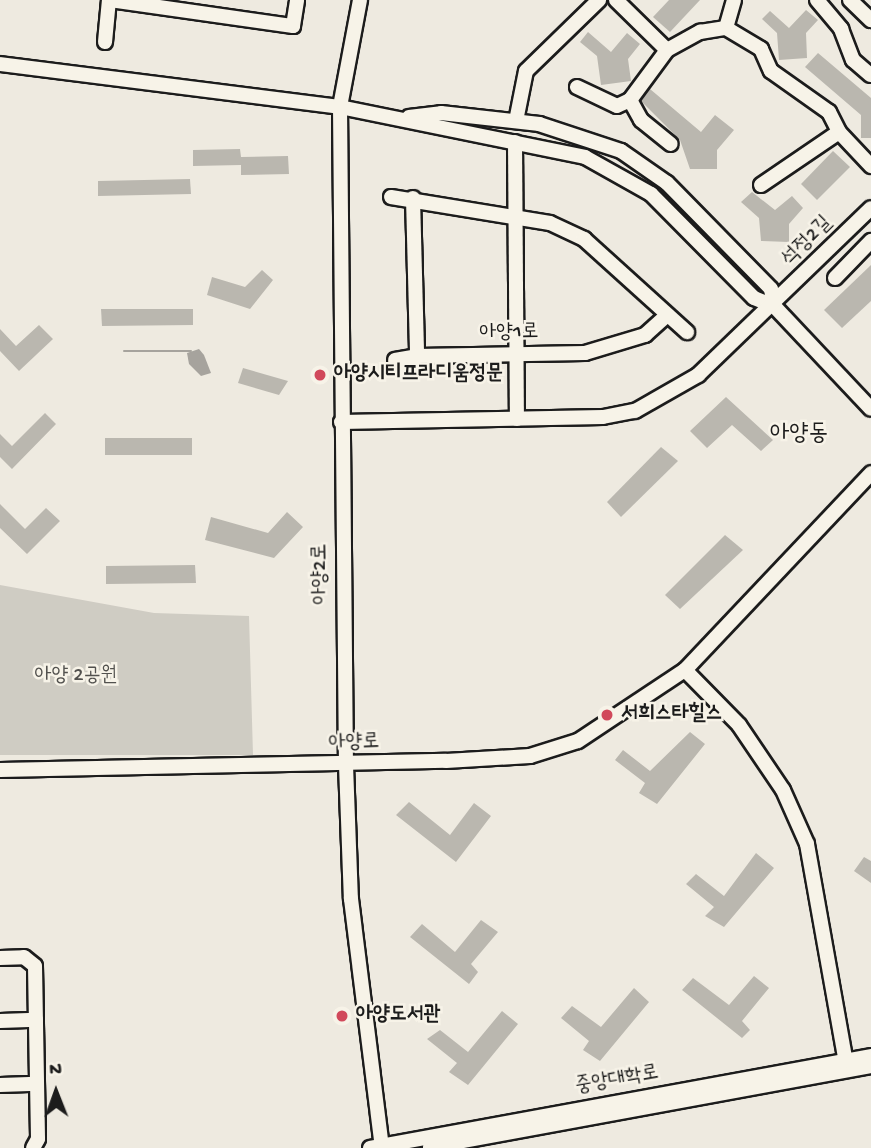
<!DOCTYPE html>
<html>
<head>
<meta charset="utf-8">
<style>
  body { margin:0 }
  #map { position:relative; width:871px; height:1148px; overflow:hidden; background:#eeeae0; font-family:"Gochi Hand","Poor Story",sans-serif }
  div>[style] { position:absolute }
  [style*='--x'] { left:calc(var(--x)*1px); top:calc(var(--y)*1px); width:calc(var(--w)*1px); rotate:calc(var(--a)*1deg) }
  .green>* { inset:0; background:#cfccc3 }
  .water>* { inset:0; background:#a6a39d }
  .stream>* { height:2.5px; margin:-1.25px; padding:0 1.25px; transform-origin:1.25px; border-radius:1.25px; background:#a6a39d }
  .building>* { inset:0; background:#bab7af }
  .roads { filter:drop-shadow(2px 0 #1c1c1c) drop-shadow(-2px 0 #1c1c1c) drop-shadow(0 2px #1c1c1c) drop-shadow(0 -2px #1c1c1c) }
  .minor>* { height:14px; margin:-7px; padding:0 7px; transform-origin:7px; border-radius:7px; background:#f7f3e8 }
  .dots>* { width:19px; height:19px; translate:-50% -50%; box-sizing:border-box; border:4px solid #f7f3e8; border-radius:50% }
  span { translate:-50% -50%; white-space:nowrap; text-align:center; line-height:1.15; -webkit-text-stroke:5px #f7f3e8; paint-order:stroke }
  .street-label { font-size:21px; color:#1c1c1c }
  .poi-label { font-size:21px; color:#1c1c1c; font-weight:700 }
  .left { translate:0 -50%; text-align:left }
  .park-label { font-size:21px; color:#52514e }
  .quarter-label { font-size:24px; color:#1c1c1c }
  .north { position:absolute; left:21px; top:1057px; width:70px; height:70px; -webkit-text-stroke:5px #f7f3e8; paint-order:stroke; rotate:359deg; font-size:19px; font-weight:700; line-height:28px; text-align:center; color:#1c1c1c }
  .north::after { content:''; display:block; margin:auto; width:24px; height:32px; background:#1c1c1c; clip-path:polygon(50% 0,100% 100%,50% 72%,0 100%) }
</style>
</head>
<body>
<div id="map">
  <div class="green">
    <div style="clip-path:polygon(0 585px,154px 613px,249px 616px,253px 755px,0 755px)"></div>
  </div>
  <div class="water">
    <div style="clip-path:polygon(199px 349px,204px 355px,211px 373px,201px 376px,189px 364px,187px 353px)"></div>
  </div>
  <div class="stream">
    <div style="--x:124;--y:351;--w:67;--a:0"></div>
  </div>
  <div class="building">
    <div style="clip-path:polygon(669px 0,700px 0,670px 32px,653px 17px)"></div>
    <div style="clip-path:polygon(806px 10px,818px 20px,806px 33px,807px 58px,779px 60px,777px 33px,762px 19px,770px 11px,789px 28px)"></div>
    <div style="clip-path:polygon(588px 32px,611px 52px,627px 33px,640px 44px,628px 59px,631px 81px,601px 85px,597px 56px,580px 42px)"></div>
    <div style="clip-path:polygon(818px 53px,871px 98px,871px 138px,861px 138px,861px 115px,805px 67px)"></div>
    <div style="clip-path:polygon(650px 89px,701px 132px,715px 115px,734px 130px,717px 150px,717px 169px,690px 169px,680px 140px,641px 101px)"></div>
    <div style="clip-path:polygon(240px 149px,241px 157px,288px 156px,289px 174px,241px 175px,241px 165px,193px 166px,193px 150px)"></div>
    <div style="clip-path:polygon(833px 151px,850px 167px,817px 200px,801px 184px)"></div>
    <div style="clip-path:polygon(190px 179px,191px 194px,98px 196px,98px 181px)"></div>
    <div style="clip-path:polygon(752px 192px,775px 210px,792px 196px,803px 208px,789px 224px,789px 242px,761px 241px,759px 218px,741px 202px)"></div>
    <div style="clip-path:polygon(871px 265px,871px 301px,842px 328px,824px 310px)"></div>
    <div style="clip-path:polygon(262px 270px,273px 280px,250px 309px,207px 295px,212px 277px,245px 287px)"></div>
    <div style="clip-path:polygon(101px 309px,193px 309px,193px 325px,102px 326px)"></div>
    <div style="clip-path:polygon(39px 325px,53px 339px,19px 371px,0 351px,0 329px,16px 346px)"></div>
    <div style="clip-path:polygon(243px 368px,288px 381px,279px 395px,238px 383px)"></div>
    <div style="clip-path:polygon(726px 397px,773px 440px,761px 451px,732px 425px,707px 448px,690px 431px)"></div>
    <div style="clip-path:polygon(45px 413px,56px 424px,12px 469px,0 457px,0 434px,12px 446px)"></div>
    <div style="clip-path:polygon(105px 438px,192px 438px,192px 455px,105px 455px)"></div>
    <div style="clip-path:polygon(661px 447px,678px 461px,621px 517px,607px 502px)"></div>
    <div style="clip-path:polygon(0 504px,25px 529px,46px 508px,60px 521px,27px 554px,0 528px)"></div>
    <div style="clip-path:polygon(287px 512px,303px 527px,274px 558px,205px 540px,211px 517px,268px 533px)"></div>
    <div style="clip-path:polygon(725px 535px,743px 550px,680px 609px,665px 595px)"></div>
    <div style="clip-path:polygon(195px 565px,196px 583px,106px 584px,106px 566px)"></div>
    <div style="clip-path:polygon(690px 732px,705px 744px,657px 804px,639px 793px,645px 783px,615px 760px,623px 750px,650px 771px)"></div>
    <div style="clip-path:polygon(409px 802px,450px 835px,474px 803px,491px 816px,456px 862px,396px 815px)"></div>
    <div style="clip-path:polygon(756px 853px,774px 868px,724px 927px,705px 916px,714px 907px,686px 884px,696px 874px,724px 896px)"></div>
    <div style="clip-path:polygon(864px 857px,871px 861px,871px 883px,854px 871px)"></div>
    <div style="clip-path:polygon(481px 920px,498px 932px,471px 964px,478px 972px,469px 984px,410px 937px,422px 924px,455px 952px)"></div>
    <div style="clip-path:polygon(754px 976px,769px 988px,742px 1021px,750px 1030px,742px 1038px,682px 990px,693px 978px,729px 1005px)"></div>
    <div style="clip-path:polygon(634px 988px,649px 1002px,600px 1061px,583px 1050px,589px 1041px,561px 1018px,572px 1006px,601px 1027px)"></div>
    <div style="clip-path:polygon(502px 1011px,518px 1024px,468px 1085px,449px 1072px,457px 1063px,427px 1039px,440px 1030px,468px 1052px)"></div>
  </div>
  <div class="roads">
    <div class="minor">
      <div style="--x:110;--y:0;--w:185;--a:8.1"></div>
      <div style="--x:293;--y:26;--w:26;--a:-81"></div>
      <div style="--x:360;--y:0;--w:109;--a:100.6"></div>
      <div style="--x:340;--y:107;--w:658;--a:89.48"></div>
      <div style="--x:346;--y:765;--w:134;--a:87.9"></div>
      <div style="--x:351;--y:899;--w:251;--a:82.9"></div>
      <div style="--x:616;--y:0;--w:71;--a:44.4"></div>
      <div style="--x:667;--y:50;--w:38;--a:-29"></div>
      <div style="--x:700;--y:32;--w:26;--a:-9"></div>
      <div style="--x:734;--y:0;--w:29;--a:106"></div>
      <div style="--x:726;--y:28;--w:41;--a:31"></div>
      <div style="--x:761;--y:49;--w:24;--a:66"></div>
      <div style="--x:771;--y:71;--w:71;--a:35.3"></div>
      <div style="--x:829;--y:112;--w:22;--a:63"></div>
      <div style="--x:817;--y:0;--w:38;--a:50"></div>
      <div style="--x:841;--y:29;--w:33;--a:69"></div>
      <div style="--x:853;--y:60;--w:23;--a:41"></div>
      <div style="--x:850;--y:0;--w:29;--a:44"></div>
      <div style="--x:105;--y:42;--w:42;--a:-84.6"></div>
      <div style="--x:0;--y:64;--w:343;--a:7.2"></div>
      <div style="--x:340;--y:107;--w:250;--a:11.5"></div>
      <div style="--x:585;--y:157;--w:76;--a:29.3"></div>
      <div style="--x:651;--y:194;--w:146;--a:45.3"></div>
      <div style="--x:754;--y:298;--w:22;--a:22"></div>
      <div style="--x:774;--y:306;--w:141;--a:46.7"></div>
      <div style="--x:577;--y:87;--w:44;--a:25.4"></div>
      <div style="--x:617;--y:106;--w:14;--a:-25"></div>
      <div style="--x:630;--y:100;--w:62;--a:-53.5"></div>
      <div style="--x:630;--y:100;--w:23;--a:61"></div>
      <div style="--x:641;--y:120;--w:38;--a:39"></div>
      <div style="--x:409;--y:117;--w:32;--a:-7"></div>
      <div style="--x:441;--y:113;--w:99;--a:6.4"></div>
      <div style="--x:539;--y:124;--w:86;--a:18.2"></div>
      <div style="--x:621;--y:151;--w:56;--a:34.8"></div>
      <div style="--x:667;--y:183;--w:148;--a:45.5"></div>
      <div style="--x:771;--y:289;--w:17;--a:80"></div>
      <div style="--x:516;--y:121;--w:51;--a:-78.7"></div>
      <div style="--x:526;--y:71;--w:102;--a:-44.2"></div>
      <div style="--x:515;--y:142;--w:277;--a:89.6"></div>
      <div style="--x:761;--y:185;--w:94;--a:-34.2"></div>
      <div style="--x:839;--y:132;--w:47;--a:46.7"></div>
      <div style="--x:391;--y:197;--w:161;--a:9.3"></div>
      <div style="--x:550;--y:223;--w:38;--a:25"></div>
      <div style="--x:584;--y:239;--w:139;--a:42.1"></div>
      <div style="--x:413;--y:198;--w:158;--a:88.5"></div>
      <div style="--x:417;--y:356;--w:168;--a:-1"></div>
      <div style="--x:585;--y:353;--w:63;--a:-16.7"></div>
      <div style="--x:645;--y:335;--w:28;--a:-42"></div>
      <div style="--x:835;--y:278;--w:52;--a:-45.8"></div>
      <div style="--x:395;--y:360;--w:22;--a:-10"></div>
      <div style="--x:341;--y:422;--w:262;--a:-1.1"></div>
      <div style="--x:603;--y:417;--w:33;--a:-11"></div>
      <div style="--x:635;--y:411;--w:73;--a:-29.7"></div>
      <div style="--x:698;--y:375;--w:240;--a:-44"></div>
      <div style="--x:685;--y:670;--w:77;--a:45.5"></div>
      <div style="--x:739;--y:725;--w:78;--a:55.9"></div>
      <div style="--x:783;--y:790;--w:59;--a:66"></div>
      <div style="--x:807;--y:844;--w:228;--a:79.9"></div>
      <div style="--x:0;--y:770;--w:446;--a:-1.2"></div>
      <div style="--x:446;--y:761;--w:84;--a:-3.4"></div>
      <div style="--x:530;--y:756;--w:50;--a:-17.4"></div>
      <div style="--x:578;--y:741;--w:128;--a:-33.6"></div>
      <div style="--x:685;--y:670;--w:271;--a:-46.6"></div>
      <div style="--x:0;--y:958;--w:24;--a:-2"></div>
      <div style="--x:24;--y:957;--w:14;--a:39"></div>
      <div style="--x:35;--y:966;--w:173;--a:89"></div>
      <div style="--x:38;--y:1139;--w:10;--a:119"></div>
      <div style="--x:0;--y:1021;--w:36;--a:-2"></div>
      <div style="--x:0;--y:1085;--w:37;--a:-2"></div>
      <div style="--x:430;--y:1147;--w:448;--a:-10.4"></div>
      <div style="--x:370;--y:1148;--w:509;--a:-10.41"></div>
    </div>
  </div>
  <div class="dots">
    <div style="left:320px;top:375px;background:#d1495b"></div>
    <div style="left:607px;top:715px;background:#d1495b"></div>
    <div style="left:342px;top:1016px;background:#d1495b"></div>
  </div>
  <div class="street-label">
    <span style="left:808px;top:242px;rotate:-45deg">석정2길</span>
    <span style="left:509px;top:334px;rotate:-1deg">아양1로</span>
    <span style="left:322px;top:574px;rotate:-91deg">아양2로</span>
    <span style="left:354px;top:744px;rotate:-2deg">아양로</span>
    <span style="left:617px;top:1081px;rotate:-10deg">중앙대학로</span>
  </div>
  <div class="poi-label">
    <span class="left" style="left:334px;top:375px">아양시티프라디움정문</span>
    <span class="left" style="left:621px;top:715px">서희스타힐스</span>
    <span class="left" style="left:356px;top:1016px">아양도서관</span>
  </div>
  <div class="park-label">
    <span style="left:76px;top:677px">아양 2공원</span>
  </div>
  <div class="quarter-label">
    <span style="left:799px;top:435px">아양동</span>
  </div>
  <div class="north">N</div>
</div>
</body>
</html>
